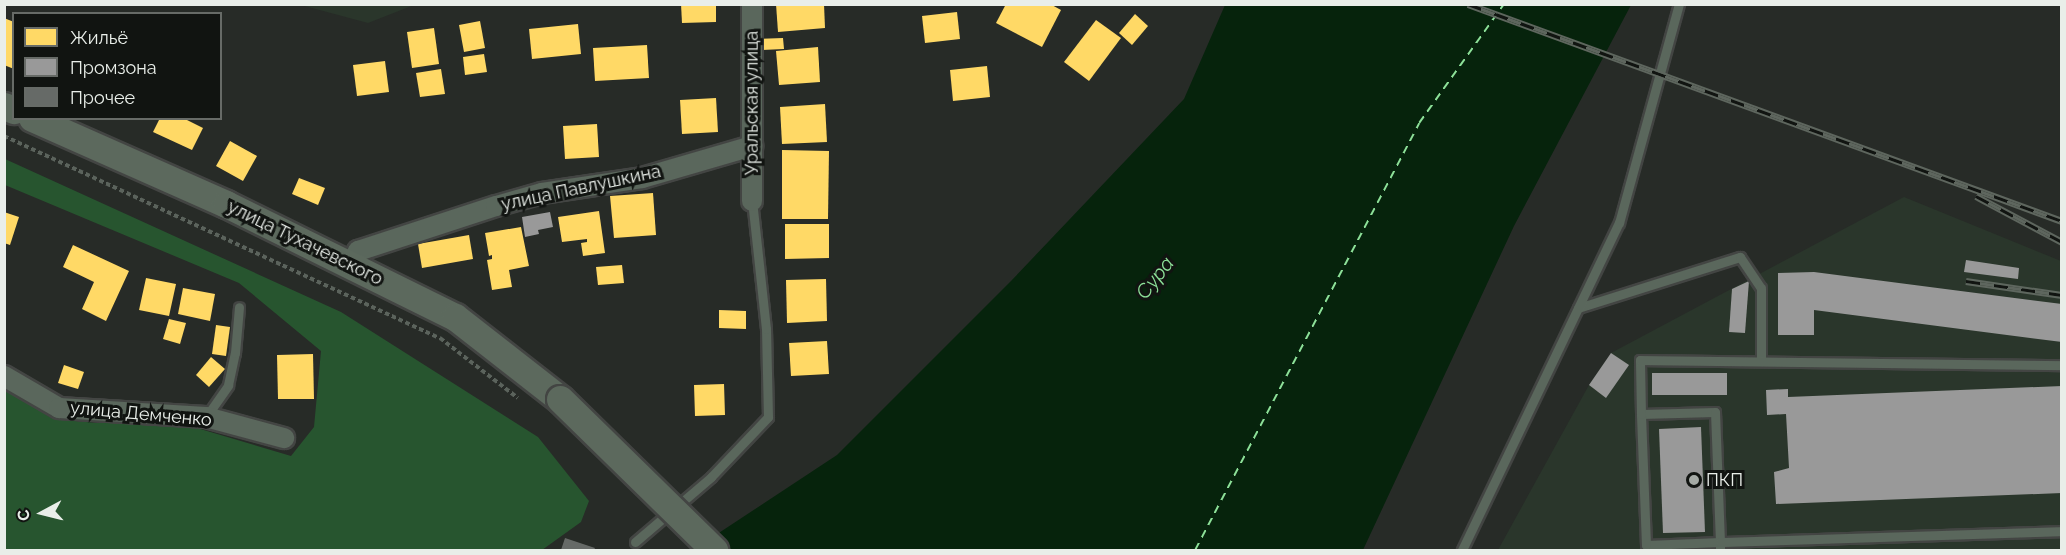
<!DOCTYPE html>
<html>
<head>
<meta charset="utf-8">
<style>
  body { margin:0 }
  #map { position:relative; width:2066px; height:555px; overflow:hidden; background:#272b27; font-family:Raleway,sans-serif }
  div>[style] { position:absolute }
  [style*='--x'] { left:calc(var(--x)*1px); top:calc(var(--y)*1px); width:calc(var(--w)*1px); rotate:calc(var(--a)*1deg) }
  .built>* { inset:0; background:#2a362b }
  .green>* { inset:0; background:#27552f }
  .water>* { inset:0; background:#06230c }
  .homes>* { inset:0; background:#ffd966 }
  .industry>* { inset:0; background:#999 }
  .ferry>* { height:1.5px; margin-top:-0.75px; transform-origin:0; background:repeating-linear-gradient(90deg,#8de199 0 8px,transparent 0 14px) }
  .building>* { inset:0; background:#666a67 }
  .path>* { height:4px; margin-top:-2px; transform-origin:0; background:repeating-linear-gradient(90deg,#5b635c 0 4.5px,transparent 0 7.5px) }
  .roads { filter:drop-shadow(2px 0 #434543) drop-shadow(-2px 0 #434543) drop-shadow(0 2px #434543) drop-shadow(0 -2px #434543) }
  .service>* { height:9px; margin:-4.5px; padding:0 4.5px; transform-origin:4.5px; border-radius:4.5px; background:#5a675c }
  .minor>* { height:20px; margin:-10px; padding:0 10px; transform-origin:10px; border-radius:10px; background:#5a675c }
  .secondary>* { height:27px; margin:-13.5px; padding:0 13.5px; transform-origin:13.5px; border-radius:13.5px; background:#5c695d }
  .rail>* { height:7px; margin-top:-3.5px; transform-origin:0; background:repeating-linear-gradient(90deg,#111411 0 14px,#5e665e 0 28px); box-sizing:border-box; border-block:2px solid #5e665e }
  .bridges { filter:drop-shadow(2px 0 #434543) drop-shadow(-2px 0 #434543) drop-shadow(0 2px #434543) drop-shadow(0 -2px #434543) }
  .secondary-bridge>* { height:27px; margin:-13.5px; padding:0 13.5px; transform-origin:13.5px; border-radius:13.5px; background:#5c695d }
  .dots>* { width:16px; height:16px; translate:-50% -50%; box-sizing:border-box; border:3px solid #111411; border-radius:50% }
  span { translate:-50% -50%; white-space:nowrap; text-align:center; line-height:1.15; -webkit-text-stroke:6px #111411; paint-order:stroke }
  .street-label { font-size:18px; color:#e9eee9 }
  .poi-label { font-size:18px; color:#e9eee9 }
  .left { translate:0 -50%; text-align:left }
  .water-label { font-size:20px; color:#8de199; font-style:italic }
  .frame { position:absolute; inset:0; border:6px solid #e9eee9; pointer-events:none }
  .legend { position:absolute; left:12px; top:12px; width:210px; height:108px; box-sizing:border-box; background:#111411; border:2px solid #676b67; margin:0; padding:8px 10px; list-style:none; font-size:18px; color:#e9eee9 }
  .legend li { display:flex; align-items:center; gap:12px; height:30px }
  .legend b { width:30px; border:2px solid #676b67 }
  .north { position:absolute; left:12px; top:483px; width:60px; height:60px; -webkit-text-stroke:4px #111411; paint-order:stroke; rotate:263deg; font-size:16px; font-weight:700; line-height:24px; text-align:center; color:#e9eee9 }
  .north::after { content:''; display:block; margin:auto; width:21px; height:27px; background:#e9eee9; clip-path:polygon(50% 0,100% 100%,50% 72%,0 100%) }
</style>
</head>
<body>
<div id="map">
  <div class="built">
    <div style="clip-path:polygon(301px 5px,414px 5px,368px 23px)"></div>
    <div style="clip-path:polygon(1904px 197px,2061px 261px,2061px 550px,1498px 550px,1589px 385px,1611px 353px)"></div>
  </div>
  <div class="green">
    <div style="clip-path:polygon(5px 159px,341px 312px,538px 437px,589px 501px,581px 522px,542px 550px,5px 550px,4px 388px,53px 419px,97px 423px,180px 423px,291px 456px,314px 427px,321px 351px,239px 283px,5px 185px)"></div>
  </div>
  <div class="water">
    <div style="clip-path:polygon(1225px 5px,1631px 5px,1514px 226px,1363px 550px,693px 550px,837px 455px,1011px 281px,1184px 99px)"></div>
  </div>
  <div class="homes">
    <div style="clip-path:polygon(681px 4px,716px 4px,716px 22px,682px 23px)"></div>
    <div style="clip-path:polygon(776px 4px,824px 4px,825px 28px,778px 32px)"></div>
    <div style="clip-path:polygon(1006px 4px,1050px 4px,1061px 10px,1042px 47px,996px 23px)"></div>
    <div style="clip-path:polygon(957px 12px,960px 39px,925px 43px,922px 16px)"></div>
    <div style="clip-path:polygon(1135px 14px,1148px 26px,1132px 45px,1119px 33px)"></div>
    <div style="clip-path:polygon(4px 18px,14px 22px,14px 69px,4px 65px)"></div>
    <div style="clip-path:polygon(1096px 20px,1121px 38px,1089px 81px,1064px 62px)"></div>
    <div style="clip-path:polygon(480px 21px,485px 48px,464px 52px,459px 25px)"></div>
    <div style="clip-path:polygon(578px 24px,581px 54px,532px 59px,529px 29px)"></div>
    <div style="clip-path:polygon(434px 28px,439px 64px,412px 68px,407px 32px)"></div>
    <div style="clip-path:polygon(783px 38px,784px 49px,759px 50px,758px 39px)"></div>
    <div style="clip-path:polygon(647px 45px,649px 78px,595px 81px,593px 48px)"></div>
    <div style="clip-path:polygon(818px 47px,820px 82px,779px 85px,776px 51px)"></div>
    <div style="clip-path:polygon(484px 54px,487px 72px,465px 75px,463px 57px)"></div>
    <div style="clip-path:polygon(385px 61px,389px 92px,357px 96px,353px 65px)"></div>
    <div style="clip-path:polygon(987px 66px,990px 97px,953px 101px,950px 70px)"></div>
    <div style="clip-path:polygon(441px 69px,445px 94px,420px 97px,416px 73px)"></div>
    <div style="clip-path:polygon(716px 98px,718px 132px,682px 134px,680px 100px)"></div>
    <div style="clip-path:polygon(825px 104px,827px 142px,782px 144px,780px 107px)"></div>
    <div style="clip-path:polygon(160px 118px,183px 118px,203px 128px,192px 150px,153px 132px)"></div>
    <div style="clip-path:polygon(597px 124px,599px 157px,565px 159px,563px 126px)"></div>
    <div style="clip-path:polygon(230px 141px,257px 156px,243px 181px,216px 166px)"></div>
    <div style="clip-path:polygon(782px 150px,829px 151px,828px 219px,782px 219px)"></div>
    <div style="clip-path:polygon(299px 178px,325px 188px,318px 205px,292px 194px)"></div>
    <div style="clip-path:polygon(653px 193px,656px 235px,614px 238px,610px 196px)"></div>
    <div style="clip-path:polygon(599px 211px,605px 253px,583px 256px,581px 243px,587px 242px,587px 239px,562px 242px,558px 217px)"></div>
    <div style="clip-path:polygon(4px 212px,19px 217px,10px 245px,4px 243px)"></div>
    <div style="clip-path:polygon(785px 224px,829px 224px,829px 258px,785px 259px)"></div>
    <div style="clip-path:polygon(521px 227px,529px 266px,509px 270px,512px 287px,492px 290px,487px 260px,492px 259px,492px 255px,489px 256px,485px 233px)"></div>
    <div style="clip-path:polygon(469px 235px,473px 259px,422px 268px,418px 244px)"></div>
    <div style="clip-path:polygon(73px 245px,129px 271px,106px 321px,82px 309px,94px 282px,63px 267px)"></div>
    <div style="clip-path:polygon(622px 265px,624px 283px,598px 285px,596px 267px)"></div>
    <div style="clip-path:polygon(146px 278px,176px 284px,169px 316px,139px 310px)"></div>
    <div style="clip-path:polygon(826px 279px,827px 321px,787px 323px,786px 280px)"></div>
    <div style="clip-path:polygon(183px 288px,215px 294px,210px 321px,178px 314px)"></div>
    <div style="clip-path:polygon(719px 310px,746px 311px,746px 329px,719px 328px)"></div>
    <div style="clip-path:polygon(169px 319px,186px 323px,180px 344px,163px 339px)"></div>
    <div style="clip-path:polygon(216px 325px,230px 327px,226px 356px,212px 354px)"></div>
    <div style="clip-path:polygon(827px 341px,829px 374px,791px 376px,789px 343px)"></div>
    <div style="clip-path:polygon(313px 354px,314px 399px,278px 399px,277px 355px)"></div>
    <div style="clip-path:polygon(211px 357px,225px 369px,209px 387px,196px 375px)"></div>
    <div style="clip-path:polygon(64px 365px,84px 372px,78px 389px,58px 383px)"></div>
    <div style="clip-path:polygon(724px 384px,725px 415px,695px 416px,694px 385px)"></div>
  </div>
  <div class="industry">
    <div style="clip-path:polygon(550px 212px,553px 227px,538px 230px,539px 234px,525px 237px,522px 217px)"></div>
    <div style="clip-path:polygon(1966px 260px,2019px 268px,2018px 279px,1964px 272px)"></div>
    <div style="clip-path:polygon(1814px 272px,2062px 304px,2062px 342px,1814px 310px,1814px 335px,1778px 335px,1778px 273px)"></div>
    <div style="clip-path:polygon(1749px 281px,1745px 333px,1729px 332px,1732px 289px)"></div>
    <div style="clip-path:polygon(1611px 353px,1629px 365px,1606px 398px,1589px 385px)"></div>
    <div style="clip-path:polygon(1652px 373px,1727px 373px,1727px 395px,1652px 395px)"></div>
    <div style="clip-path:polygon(2062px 386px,2062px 493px,1776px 504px,1774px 472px,1789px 468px,1786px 414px,1767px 415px,1766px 390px,1788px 389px,1788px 397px)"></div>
    <div style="clip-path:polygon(1701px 427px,1705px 532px,1663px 533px,1659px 429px)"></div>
  </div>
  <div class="ferry">
    <div style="--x:1195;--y:550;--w:482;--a:-62.3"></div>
    <div style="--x:1419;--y:123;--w:146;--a:-54.5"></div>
  </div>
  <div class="building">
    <div style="clip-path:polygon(565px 538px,595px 548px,594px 550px,561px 550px)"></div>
  </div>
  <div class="path">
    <div style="--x:4;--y:136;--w:481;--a:24.9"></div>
    <div style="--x:440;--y:338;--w:98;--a:37.6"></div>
  </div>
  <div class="roads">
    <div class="service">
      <div style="--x:1578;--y:308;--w:170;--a:-17.5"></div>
      <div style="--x:1740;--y:257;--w:37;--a:56"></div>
      <div style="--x:1761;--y:288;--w:73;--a:90"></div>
      <div style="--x:1641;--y:414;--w:74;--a:-1.5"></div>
      <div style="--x:1715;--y:412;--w:130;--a:87.8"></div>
      <div style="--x:1720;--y:542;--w:74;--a:177.7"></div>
      <div style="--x:1646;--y:545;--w:131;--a:-92.2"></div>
      <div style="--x:1641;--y:414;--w:54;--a:-91.1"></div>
      <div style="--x:1640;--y:360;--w:422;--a:0.7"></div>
      <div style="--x:206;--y:417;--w:39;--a:-55"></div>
      <div style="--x:228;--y:385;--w:33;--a:-78"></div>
      <div style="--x:235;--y:353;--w:46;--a:-85"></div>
      <div style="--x:635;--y:542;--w:100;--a:-40.5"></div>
      <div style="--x:711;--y:477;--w:83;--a:-46.5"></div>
      <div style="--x:768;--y:417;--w:88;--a:-91.3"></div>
      <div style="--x:766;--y:329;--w:129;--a:-96.2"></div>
      <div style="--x:1462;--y:550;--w:363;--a:-64.4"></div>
      <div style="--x:1619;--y:223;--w:227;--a:-74.7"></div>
      <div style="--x:1720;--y:550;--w:8;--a:-90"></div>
      <div style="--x:1720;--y:542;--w:342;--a:-1.8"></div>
    </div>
    <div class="minor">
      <div style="--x:752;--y:201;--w:197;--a:-90"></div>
      <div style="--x:351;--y:265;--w:16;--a:-63"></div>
      <div style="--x:358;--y:251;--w:145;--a:-18.1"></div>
      <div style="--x:496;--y:206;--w:48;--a:-15.8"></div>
      <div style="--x:542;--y:193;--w:101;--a:-8.5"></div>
      <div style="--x:642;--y:178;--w:115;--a:-16.2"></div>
      <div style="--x:4;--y:376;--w:64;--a:30.2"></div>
      <div style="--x:59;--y:408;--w:147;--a:3.5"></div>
      <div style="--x:206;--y:417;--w:81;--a:15.1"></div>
    </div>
    <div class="secondary">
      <div style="--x:4;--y:106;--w:11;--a:22"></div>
      <div style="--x:32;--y:118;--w:212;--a:23.9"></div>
      <div style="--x:226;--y:204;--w:255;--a:26.3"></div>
      <div style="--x:455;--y:317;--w:133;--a:38"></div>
    </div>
  </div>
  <div class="rail">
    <div style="--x:1468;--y:4;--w:632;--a:20.07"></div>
    <div style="--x:1976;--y:196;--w:98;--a:28.1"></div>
    <div style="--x:1966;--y:281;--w:97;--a:8.3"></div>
  </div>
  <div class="bridges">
    <div class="secondary-bridge">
      <div style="--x:560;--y:399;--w:216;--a:44.4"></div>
    </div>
  </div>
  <div class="dots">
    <div style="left:1694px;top:480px;background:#a5aaa5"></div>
  </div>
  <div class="street-label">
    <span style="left:752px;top:103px;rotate:-90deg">Уральская улица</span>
    <span style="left:581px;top:188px;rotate:-12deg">улица Павлушкина</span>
    <span style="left:305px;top:243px;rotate:26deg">улица Тухачевского</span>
    <span style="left:141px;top:414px;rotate:5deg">улица Демченко</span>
  </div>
  <div class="poi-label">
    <span class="left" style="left:1706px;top:480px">ПКП</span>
  </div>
  <div class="water-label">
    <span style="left:1155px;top:278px;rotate:-52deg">Сура</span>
  </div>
  <div class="frame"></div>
  <ul class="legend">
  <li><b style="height:16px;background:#ffd966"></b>Жильё</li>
  <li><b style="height:16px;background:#999"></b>Промзона</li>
  <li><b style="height:16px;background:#666a67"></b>Прочее</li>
  </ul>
  <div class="north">С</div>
</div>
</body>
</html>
